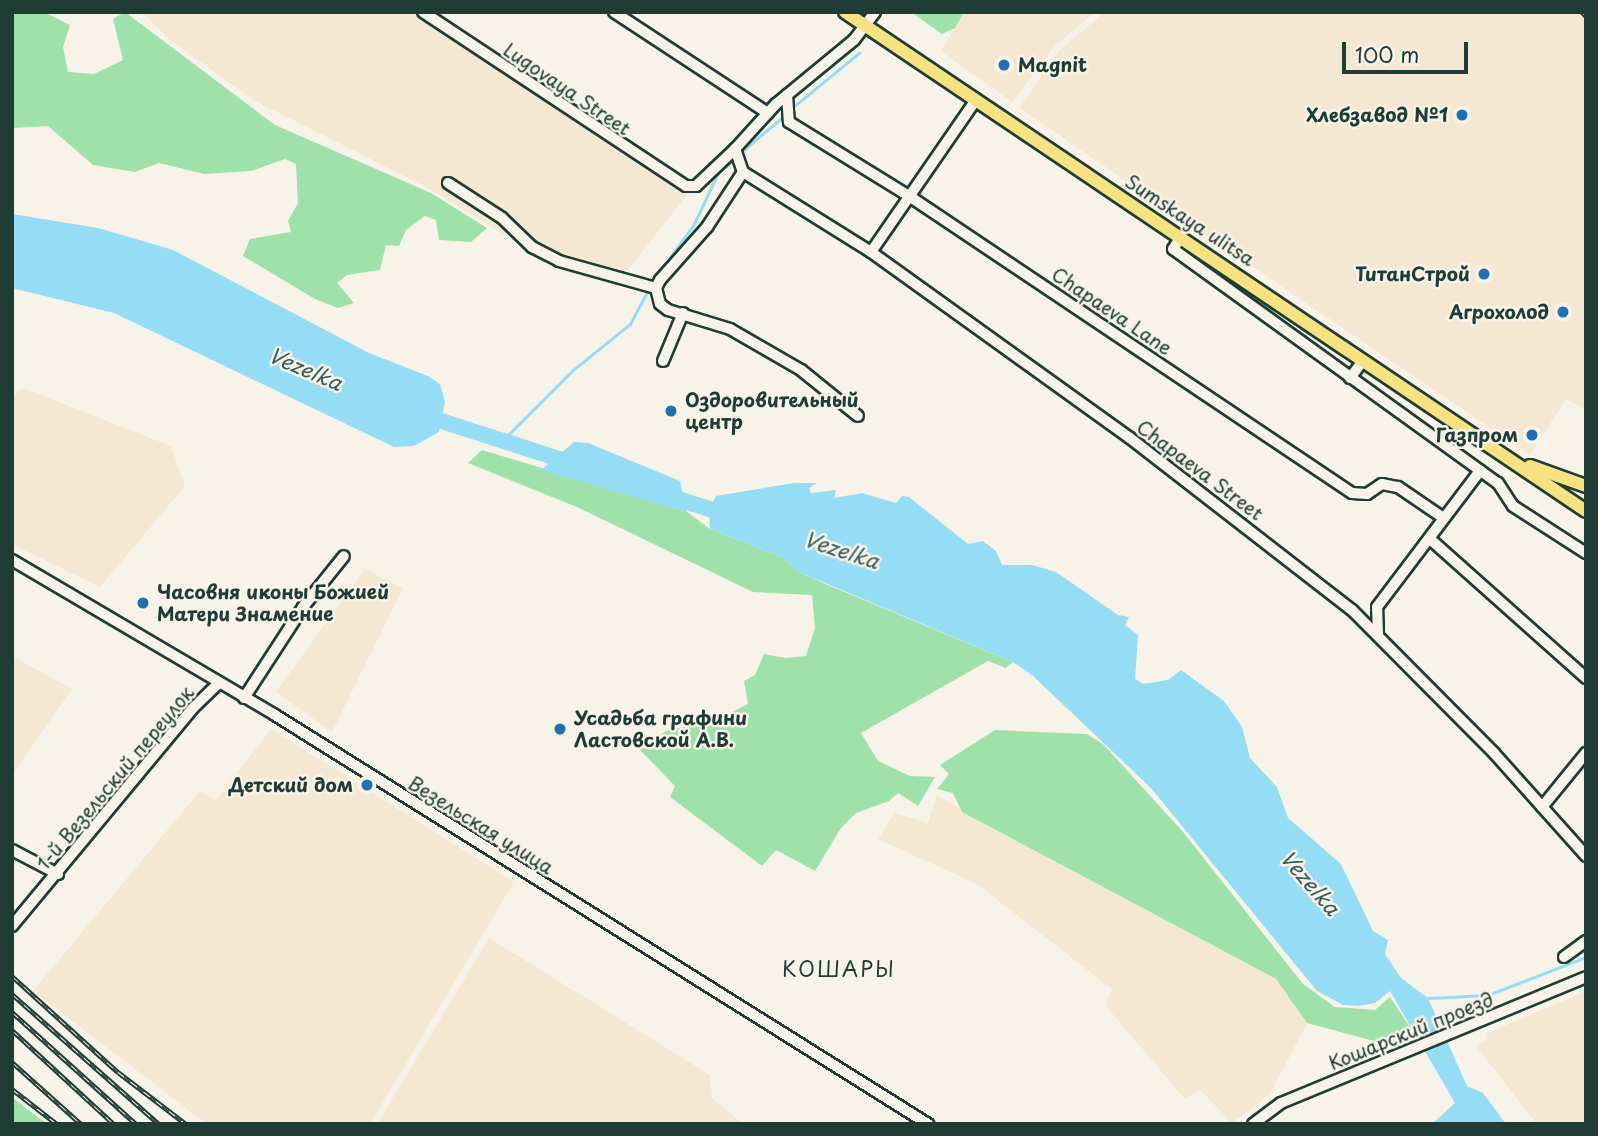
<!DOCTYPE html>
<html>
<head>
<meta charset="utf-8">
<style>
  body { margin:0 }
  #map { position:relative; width:1598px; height:1136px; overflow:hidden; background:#f7f3e8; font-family:"Playpen Sans",sans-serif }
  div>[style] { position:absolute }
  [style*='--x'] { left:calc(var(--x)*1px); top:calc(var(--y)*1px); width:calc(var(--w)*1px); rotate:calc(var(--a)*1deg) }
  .built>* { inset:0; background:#f4e8d2 }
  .green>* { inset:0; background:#9fe1ab }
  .water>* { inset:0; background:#94ddf5 }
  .stream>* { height:2.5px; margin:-1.25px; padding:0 1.25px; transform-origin:1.25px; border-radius:1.25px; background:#94ddf5 }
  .river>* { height:16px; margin:-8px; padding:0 8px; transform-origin:8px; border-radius:8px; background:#94ddf5 }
  .roads { filter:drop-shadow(2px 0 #1f3d34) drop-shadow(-2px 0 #1f3d34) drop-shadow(0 2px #1f3d34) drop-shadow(0 -2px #1f3d34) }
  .minor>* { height:10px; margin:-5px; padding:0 5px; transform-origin:5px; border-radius:5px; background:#f7f3e8 }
  .major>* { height:12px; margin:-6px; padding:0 6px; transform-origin:6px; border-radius:6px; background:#f7e281 }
  .rail>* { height:5px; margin-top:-2.5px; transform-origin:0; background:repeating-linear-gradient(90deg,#f7f3e8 0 8px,#1f3d34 0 16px); box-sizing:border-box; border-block:2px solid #1f3d34 }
  .dots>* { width:19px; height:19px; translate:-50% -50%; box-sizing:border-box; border:4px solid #f7f3e8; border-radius:50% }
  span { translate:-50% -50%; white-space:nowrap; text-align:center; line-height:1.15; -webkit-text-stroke:5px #f7f3e8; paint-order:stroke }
  .poi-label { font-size:19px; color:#1f3d34; font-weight:700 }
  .left { translate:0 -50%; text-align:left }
  .right { translate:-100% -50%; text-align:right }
  .street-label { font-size:19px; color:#1f3d34 }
  .water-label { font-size:21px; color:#365d5b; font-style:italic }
  .neighbourhood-label { font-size:21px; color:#1f3d34; letter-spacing:2px }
  .frame { position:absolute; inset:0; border:14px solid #1f3d34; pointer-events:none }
  .scale { position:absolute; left:1342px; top:42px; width:126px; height:32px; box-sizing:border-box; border:4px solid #1f3d34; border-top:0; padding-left:9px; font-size:21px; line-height:24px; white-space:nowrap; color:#1f3d34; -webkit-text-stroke:5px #f7f3e8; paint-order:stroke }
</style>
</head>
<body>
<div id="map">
  <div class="built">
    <div style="clip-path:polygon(142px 12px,437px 12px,690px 191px,616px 285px,566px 272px,428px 188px,255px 101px,170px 40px)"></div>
    <div style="clip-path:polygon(965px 12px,1095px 12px,1056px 45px,1012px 102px,941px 51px)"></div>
    <div style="clip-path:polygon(1105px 12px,1586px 12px,1586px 410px,1566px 399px,1530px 455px,1019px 108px,1060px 50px)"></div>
    <div style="clip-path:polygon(23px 388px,171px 446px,185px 486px,100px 587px,12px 544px,12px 397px)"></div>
    <div style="clip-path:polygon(365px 569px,403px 588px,332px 732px,276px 692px)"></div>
    <div style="clip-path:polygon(12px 656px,72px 689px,12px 775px)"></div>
    <div style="clip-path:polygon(271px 729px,514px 882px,370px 1124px,207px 1124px,33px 991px,200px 791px,216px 800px)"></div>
    <div style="clip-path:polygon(937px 795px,987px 826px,1276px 979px,1307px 1023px,1270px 1094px,1232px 1123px,1199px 1089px,1185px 1099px,1105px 1005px,1112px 989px,977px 884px,878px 839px,895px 813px,928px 823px)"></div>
    <div style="clip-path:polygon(489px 938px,710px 1075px,712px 1098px,743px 1124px,377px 1124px)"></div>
    <div style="clip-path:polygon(1586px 991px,1586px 1124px,1537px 1124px,1476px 1046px,1487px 1039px,1485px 1034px)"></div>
  </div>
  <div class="green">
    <div style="clip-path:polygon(12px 12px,44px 12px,70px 25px,63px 47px,68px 72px,94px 74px,123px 60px,113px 19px,125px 12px,275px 125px,431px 193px,487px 228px,471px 242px,439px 240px,436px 220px,425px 216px,406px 230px,399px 246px,386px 245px,380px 270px,347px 275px,337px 283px,354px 303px,338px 308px,315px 299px,243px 256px,250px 239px,291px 232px,288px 221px,298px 203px,296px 164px,285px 159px,251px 171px,204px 174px,159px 163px,135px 172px,93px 165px,48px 126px,12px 128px)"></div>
    <div style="clip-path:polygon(911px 12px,964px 12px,955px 28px,942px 34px)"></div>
    <div style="clip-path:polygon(482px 450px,687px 512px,710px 529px,782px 557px,799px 572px,830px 586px,1013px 662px,1006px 668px,988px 661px,861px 733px,878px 761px,910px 776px,935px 777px,918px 806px,898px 793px,889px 801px,856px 813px,841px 828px,815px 871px,776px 850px,762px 866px,670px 797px,675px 786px,640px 750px,666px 731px,718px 719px,748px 704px,744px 681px,755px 675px,764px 654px,786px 658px,806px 656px,815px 628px,812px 595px,753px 592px,577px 507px,468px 463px)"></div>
    <div style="clip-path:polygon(995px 730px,1087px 734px,1104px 745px,1183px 832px,1303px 984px,1335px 1007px,1375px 1010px,1390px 997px,1412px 1030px,1385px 1044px,1307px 1023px,1276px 979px,962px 812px,953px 793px,937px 789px,949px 774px,940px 765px)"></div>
    <div style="clip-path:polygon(12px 1097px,26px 1108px,47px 1124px,12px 1124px)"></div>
  </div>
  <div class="water">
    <div style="clip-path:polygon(12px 214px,98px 228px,173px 250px,369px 353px,428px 376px,440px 384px,445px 402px,439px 432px,414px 446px,394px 447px,114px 313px,12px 288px)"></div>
    <div style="clip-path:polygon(574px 442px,588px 443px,680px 481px,687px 512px,541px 470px)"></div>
    <div style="clip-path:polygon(794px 483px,817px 483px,809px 488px,811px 493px,836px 490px,834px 498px,862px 493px,896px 503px,902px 496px,909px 497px,968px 544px,983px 541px,996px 551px,1002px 565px,1032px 565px,1056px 572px,1118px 615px,1129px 617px,1125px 625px,1138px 635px,1135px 679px,1143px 684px,1168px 680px,1181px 670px,1224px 701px,1242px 727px,1250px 758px,1277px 787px,1288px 818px,1341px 864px,1373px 931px,1388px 940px,1385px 954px,1401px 978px,1428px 998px,1467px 1086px,1483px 1093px,1506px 1124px,1432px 1124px,1455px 1103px,1390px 991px,1375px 1003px,1359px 1006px,1343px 1005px,1317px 991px,1151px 788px,1032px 675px,1013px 662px,799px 572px,782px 557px,710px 529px,709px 508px,716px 496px)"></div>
  </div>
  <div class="stream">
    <div style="--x:792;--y:108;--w:87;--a:-39.4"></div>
    <div style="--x:739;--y:154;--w:60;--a:-40.3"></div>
    <div style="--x:652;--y:283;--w:72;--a:-54.6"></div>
    <div style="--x:694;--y:224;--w:56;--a:-64.8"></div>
    <div style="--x:718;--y:173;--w:21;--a:-41"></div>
    <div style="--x:503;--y:440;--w:98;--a:-45"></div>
    <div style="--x:572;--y:371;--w:75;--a:-39"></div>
    <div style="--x:630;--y:324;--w:40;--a:-62"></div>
    <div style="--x:1428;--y:998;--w:60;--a:-2.9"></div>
    <div style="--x:1488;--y:995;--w:105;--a:-21.2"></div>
  </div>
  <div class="river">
    <div style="--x:423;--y:415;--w:157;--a:17.9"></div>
    <div style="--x:666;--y:495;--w:65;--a:17.9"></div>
  </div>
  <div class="roads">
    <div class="minor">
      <div style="--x:423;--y:12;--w:315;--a:33.5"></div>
      <div style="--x:686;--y:186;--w:10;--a:0"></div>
      <div style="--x:696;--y:186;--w:54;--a:-43.5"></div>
      <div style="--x:735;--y:149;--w:61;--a:-47.7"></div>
      <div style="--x:776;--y:104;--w:101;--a:-39.4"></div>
      <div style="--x:854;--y:40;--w:35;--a:-53"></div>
      <div style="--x:614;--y:12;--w:184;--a:33.3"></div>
      <div style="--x:787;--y:95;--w:27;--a:86"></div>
      <div style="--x:789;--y:122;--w:141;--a:31.7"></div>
      <div style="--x:909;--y:196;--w:533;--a:33.84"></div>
      <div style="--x:1352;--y:493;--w:15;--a:4"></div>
      <div style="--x:1367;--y:494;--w:18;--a:-34"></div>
      <div style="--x:1382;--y:484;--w:16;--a:11"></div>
      <div style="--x:1398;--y:487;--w:53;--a:34.3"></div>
      <div style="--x:735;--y:149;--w:24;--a:71"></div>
      <div style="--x:743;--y:172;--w:151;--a:32"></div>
      <div style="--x:871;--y:252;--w:319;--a:35.7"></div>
      <div style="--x:1130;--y:438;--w:281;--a:37.8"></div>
      <div style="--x:1352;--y:610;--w:202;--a:45.2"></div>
      <div style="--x:1494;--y:753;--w:138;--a:48.2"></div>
      <div style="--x:743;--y:172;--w:66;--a:123.2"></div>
      <div style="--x:707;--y:227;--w:71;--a:131.6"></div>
      <div style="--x:660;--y:280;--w:9;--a:117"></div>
      <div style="--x:656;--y:288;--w:16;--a:76"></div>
      <div style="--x:660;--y:304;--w:10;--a:37"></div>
      <div style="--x:668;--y:310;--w:65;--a:17"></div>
      <div style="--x:730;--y:329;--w:82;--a:30"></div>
      <div style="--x:801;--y:370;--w:73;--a:38.9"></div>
      <div style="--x:448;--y:183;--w:64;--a:32.9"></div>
      <div style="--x:502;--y:218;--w:42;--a:44"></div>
      <div style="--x:532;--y:247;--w:30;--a:27"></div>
      <div style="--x:559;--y:261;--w:101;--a:15.6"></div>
      <div style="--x:1180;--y:238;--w:13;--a:122"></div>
      <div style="--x:1173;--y:249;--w:400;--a:35.8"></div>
      <div style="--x:1498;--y:483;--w:27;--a:57"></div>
      <div style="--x:1513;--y:506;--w:87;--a:32.8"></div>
      <div style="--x:871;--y:252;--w:183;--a:-55.4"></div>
      <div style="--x:663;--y:361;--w:52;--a:-67.4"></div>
      <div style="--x:1350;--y:378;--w:21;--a:-53"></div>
      <div style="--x:1430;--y:539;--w:209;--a:41.7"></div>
      <div style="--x:12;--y:560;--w:305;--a:30.5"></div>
      <div style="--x:275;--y:715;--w:771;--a:32.06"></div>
      <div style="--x:1378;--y:634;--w:27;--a:-92"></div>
      <div style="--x:1377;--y:607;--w:171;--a:-52.9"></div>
      <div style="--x:244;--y:698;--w:108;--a:-57"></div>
      <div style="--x:303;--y:607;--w:65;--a:-51.2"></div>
      <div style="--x:1542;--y:807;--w:70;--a:-50.8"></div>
      <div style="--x:12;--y:850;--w:52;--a:27.6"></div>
      <div style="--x:12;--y:926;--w:283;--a:-50.3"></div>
      <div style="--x:193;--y:708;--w:35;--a:-44"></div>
      <div style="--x:1564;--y:957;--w:27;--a:-36"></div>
      <div style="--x:1253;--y:1124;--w:35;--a:-37"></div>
      <div style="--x:1281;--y:1103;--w:330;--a:-22.4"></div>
    </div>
    <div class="major">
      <div style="--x:845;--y:12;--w:893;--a:33.96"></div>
      <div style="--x:1530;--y:466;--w:59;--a:19.7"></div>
    </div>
  </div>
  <div class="rail">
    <div style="--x:1582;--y:12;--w:6;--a:45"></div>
    <div style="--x:12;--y:976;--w:143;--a:42.2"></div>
    <div style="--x:118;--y:1072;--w:86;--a:37.4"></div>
    <div style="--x:12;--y:994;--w:196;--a:41.5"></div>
    <div style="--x:12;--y:1012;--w:167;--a:42.1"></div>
    <div style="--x:12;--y:1030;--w:139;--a:42.7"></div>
    <div style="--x:12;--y:1062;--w:93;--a:41.9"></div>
    <div style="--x:12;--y:1089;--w:57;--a:37.9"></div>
  </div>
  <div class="dots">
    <div style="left:1004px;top:65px;background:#1f6fb2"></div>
    <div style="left:1462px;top:115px;background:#1f6fb2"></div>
    <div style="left:1484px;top:274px;background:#1f6fb2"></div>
    <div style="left:1563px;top:312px;background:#1f6fb2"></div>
    <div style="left:671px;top:411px;background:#1f6fb2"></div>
    <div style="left:1532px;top:435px;background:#1f6fb2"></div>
    <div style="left:143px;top:603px;background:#1f6fb2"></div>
    <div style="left:560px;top:729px;background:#1f6fb2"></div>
    <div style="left:367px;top:785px;background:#1f6fb2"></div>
  </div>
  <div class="poi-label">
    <span class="left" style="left:1018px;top:65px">Magnit</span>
    <span class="right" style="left:1448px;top:115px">Хлебзавод №1</span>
    <span class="right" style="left:1470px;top:274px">ТитанСтрой</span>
    <span class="right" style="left:1549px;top:312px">Агрохолод</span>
    <span class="left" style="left:685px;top:411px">Оздоровительный<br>центр</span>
    <span class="right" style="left:1518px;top:435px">Газпром</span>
    <span class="left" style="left:157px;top:603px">Часовня иконы Божией<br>Матери Знамение</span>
    <span class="left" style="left:574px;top:729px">Усадьба графини<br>Ластовской А.В.</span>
    <span class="right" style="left:353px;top:785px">Детский дом</span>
  </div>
  <div class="street-label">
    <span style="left:567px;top:89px;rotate:34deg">Lugovaya Street</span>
    <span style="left:1190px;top:220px;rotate:33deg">Sumskaya ulitsa</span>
    <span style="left:1112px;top:311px;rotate:34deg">Chapaeva Lane</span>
    <span style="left:1200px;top:470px;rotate:37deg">Chapaeva Street</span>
    <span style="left:115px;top:778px;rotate:-50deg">1-й Везельский переулок</span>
    <span style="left:481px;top:825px;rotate:32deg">Везельская улица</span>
    <span style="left:1411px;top:1031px;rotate:-22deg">Кошарский проезд</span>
  </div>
  <div class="water-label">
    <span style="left:306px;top:368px;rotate:23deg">Vezelka</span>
    <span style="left:842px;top:549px;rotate:18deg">Vezelka</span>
    <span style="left:1311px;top:882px;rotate:49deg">Vezelka</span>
  </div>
  <div class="neighbourhood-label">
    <span style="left:839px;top:968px">КОШАРЫ</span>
  </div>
  <div class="frame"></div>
  <div class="scale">100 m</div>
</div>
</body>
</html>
